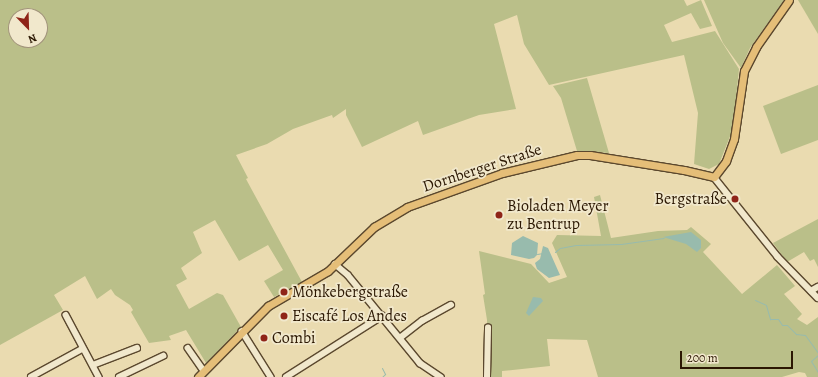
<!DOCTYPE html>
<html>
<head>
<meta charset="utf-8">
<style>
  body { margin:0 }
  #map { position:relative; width:818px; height:377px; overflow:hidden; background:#eadbb0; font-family:Alegreya,serif }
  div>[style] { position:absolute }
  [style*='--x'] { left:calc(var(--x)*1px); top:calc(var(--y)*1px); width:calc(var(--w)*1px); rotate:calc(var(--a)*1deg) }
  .green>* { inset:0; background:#babf89 }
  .water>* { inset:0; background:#98bbad }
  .stream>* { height:1px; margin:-0.5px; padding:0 0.5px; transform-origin:0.5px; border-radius:0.5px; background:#98bbad }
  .roads { filter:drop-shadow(1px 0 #5b482e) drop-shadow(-1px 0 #5b482e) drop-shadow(0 1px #5b482e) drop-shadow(0 -1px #5b482e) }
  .minor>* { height:5.5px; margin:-2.75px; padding:0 2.75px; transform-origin:2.75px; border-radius:2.75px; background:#f1e8cc }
  .major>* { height:7px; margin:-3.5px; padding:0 3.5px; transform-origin:3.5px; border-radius:3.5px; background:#e5be78 }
  .dots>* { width:11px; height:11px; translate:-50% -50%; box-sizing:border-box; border:2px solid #f1e8cc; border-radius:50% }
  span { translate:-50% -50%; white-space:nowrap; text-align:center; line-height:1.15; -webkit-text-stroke:3.5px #f1e8cc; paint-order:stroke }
  .street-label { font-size:16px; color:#2b1702 }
  .poi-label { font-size:16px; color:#2b1702 }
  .right { translate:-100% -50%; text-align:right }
  .left { translate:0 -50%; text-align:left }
  .north { position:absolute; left:8px; top:8px; width:40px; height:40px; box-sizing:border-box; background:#f1e8cc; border:1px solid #a2947b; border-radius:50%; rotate:157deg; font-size:11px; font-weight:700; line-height:16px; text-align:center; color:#2b1702 }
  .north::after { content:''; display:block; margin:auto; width:14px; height:18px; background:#8f2418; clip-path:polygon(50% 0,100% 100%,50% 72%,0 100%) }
  .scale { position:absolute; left:680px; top:351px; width:113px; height:18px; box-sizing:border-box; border:2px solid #2b1702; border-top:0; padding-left:5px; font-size:12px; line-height:14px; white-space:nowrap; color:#2b1702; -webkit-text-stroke:3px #f1e8cc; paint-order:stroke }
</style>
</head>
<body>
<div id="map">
  <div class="green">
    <div style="clip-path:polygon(evenodd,0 0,684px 0,687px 6px,701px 0,712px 26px,700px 29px,691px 13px,664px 25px,672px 42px,715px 31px,739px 69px,733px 129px,719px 164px,709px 169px,694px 164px,698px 113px,684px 55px,549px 85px,524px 44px,517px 15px,494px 24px,516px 109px,479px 115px,423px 135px,418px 121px,362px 147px,346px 115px,346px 109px,333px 118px,332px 115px,293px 129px,267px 144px,236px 155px,248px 178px,246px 179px,302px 282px,274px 297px,264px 281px,283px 270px,268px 245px,239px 261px,215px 220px,193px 232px,202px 253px,181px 268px,187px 279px,176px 285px,189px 309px,217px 293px,223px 295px,241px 327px,206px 363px,186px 330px,169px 336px,171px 340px,149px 343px,131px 312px,133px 310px,130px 305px,115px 295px,111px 289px,97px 299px,85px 276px,54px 295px,63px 310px,0 345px,0 0,16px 16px,40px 16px,40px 40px,16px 40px,16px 16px)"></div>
    <div style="clip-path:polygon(704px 0,784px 0,750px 48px,741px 68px,723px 43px)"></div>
    <div style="clip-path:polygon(798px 0,818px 0,818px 34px)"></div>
    <div style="clip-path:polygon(587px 78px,609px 153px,577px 151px,561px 98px,553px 86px)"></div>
    <div style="clip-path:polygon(818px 85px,818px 140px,781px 154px,763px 106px)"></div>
    <div style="clip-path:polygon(600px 195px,611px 238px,658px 231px,687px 230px,691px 227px,711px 244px,703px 252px,742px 294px,777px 265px,795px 286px,784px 294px,802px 314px,797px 319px,807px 325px,818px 317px,818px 377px,807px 377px,805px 373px,799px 372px,782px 377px,598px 377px,587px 340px,547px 339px,550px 366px,502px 371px,502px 377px,489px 377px,487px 320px,483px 295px,485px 294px,479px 251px,531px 264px,549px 283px,567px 277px,552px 243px,557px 235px,601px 236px,594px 197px)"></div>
    <div style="clip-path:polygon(818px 219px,818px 267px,814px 259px,810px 261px,804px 252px,787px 262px,773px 243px)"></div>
  </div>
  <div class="water">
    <div style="clip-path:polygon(691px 232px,701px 240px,701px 248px,697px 252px,686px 244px,663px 237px)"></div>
    <div style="clip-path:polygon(523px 236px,538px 243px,537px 255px,534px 258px,529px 259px,511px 255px,512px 243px)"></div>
    <div style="clip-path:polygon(543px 246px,548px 248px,560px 275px,549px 278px,537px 269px,535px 263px,540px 259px)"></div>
    <div style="clip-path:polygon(533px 297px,541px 298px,543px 301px,529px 316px,526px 313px)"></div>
  </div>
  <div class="stream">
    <div style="--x:555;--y:252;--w:6;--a:-39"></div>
    <div style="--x:560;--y:248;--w:16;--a:-11"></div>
    <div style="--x:576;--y:245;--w:45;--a:-1.3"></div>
    <div style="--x:621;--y:244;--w:43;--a:-7.9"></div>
    <div style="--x:537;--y:254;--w:6;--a:-9"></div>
    <div style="--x:755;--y:300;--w:12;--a:24"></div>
    <div style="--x:766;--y:305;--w:15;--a:74"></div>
    <div style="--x:770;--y:319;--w:8;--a:0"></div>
    <div style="--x:778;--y:319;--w:7;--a:56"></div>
    <div style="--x:782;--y:325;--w:5;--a:0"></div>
    <div style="--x:787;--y:325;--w:13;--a:45"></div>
    <div style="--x:796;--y:334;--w:9;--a:6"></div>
    <div style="--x:805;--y:335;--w:22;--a:54"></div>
    <div style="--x:818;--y:355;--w:9;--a:139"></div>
    <div style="--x:811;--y:361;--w:13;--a:58"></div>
    <div style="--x:382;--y:368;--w:7;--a:63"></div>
    <div style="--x:385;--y:374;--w:4;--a:135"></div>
  </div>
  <div class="roads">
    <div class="minor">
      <div style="--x:714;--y:177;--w:102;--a:51.3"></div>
      <div style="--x:778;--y:257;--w:57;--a:45.7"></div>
      <div style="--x:335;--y:264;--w:17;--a:40"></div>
      <div style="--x:348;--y:275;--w:114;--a:50.7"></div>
      <div style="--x:420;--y:363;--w:25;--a:34"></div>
      <div style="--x:811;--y:291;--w:8;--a:-30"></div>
      <div style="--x:66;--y:315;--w:70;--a:62"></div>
      <div style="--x:242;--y:331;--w:54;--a:57.8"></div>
      <div style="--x:400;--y:338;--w:28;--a:-38"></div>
      <div style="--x:422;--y:321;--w:33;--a:-29"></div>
      <div style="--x:188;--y:348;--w:28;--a:55"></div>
      <div style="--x:93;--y:365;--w:47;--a:-21.1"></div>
      <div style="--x:31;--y:377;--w:58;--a:-28.8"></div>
      <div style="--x:119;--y:377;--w:49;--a:-25.5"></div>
      <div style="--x:286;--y:377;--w:114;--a:-32.4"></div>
      <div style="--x:487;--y:377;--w:49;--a:-88.8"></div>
    </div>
    <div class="major">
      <div style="--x:198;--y:377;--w:100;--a:-45.4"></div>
      <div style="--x:268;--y:306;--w:69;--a:-30.3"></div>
      <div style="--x:328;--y:271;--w:64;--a:-43.7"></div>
      <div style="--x:374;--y:227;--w:39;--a:-31"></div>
      <div style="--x:407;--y:207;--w:101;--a:-19.7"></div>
      <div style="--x:502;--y:173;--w:77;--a:-13.5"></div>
      <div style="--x:577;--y:155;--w:13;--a:0"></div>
      <div style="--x:590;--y:155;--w:95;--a:9.1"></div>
      <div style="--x:684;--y:170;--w:31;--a:13"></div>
      <div style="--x:714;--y:177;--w:20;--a:-53"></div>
      <div style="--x:726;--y:161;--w:23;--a:-70"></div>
      <div style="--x:734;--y:139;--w:69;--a:-81.6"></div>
      <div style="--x:744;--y:71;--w:27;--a:-63"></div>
      <div style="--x:756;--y:47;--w:57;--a:-54.9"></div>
    </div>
  </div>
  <div class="dots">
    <div style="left:735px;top:199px;background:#8f2418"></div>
    <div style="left:499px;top:215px;background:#8f2418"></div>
    <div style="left:284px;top:292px;background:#8f2418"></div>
    <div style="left:284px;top:316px;background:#8f2418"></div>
    <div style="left:264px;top:338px;background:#8f2418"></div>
  </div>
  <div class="street-label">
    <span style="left:482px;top:168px;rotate:-18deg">Dornberger Straße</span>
  </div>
  <div class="poi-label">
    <span class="right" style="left:727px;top:199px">Bergstraße</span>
    <span class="left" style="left:507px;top:215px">Bioladen Meyer<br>zu Bentrup</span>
    <span class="left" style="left:292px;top:292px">Mönkebergstraße</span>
    <span class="left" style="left:292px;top:316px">Eiscafé Los Andes</span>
    <span class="left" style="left:272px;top:338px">Combi</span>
  </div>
  <div class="north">N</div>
  <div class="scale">200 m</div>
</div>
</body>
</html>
